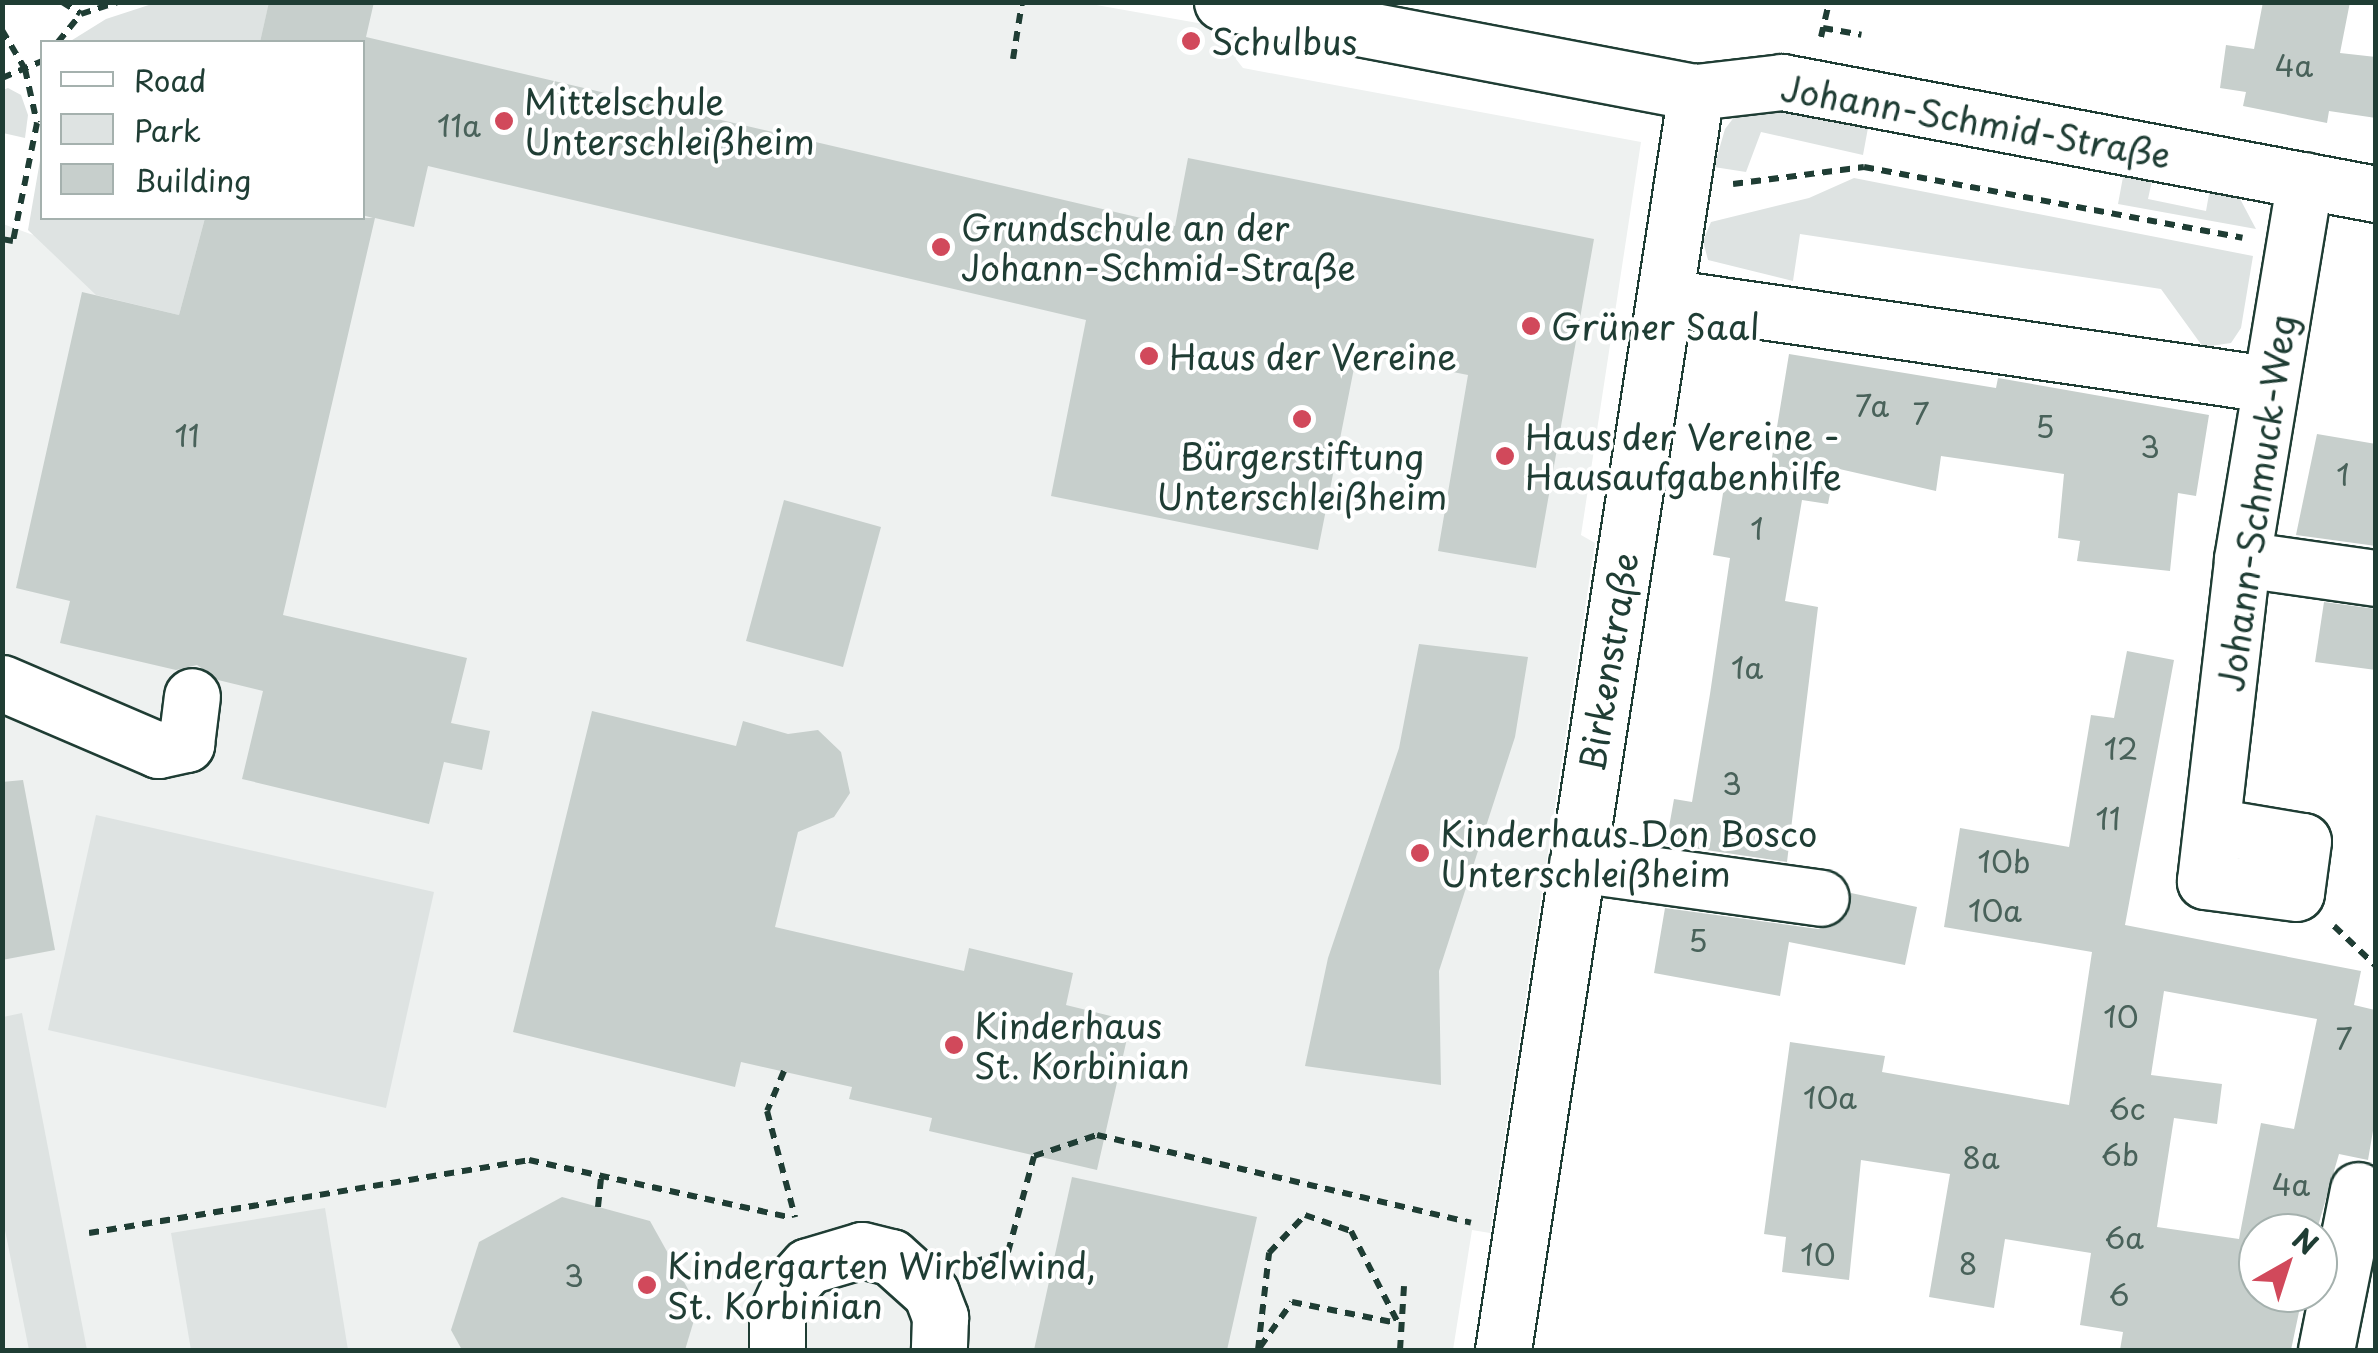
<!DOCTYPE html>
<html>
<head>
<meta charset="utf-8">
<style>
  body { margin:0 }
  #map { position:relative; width:2378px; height:1353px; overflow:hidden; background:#fff; font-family:"Playpen Sans",sans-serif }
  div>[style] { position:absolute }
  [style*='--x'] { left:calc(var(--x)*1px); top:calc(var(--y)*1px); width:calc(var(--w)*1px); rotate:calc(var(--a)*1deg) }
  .built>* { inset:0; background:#eef1f0 }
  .green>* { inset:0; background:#dee3e2 }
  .building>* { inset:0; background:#c7cfcc }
  .path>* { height:6px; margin-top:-3px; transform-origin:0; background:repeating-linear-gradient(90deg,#1f3d34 0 10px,transparent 0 18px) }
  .roads { filter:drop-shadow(2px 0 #1f3d34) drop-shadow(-2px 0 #1f3d34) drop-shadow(0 2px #1f3d34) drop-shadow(0 -2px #1f3d34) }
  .minor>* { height:55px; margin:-27.5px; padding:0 27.5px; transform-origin:27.5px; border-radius:27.5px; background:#fff }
  .dots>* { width:28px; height:28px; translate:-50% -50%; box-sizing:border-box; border:5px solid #fff; border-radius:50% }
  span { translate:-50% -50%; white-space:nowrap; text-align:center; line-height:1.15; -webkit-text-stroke:8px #fff; paint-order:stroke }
  .number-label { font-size:30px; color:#49625a }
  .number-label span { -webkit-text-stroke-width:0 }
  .poi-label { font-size:35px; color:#1f3d34 }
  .left { translate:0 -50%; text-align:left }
  .street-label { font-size:35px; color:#1f3d34 }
  .frame { position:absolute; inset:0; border:5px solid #1f3d34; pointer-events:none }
  .legend { position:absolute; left:40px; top:40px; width:325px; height:180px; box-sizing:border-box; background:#fff; border:2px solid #a5b1ae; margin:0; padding:12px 18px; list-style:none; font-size:30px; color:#1f3d34 }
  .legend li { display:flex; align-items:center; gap:20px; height:50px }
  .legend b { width:50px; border:2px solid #a5b1ae }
  .north { position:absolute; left:2238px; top:1213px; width:100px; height:100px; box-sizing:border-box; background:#fff; border:2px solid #a5b1ae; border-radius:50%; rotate:39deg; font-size:28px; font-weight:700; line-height:40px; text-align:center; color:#1f3d34 }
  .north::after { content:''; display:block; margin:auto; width:35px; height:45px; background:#d1495b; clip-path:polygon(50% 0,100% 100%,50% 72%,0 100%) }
</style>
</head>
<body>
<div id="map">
  <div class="built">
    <div style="clip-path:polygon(224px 3px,1085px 3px,1243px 31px,1236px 59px,1243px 68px,1641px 142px,1581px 535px,1595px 543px,1490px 1233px,1472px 1230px,1453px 1350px,3px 1350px,3px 224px,80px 252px,117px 218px,362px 218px,362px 42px,198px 42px)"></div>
  </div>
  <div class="green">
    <div style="clip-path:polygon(155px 3px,269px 3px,260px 42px,69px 42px,106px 19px)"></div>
    <div style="clip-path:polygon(8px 88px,21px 95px,28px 115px,25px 138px,3px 133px,3px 90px)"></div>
    <div style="clip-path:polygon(1756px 105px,1870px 117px,1863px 155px,1761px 132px,1746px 172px,1714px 167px,1725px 129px,1738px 112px)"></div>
    <div style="clip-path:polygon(42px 149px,42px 218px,205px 218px,179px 315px,96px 295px,28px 230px)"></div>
    <div style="clip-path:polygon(2125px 166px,2154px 171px,2148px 199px,2206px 211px,2211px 183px,2238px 195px,2256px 229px,2118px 204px)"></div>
    <div style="clip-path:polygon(1854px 178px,2253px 256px,2241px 328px,2231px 343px,2203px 347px,2161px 289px,1800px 234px,1793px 281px,1708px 260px,1703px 241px,1711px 222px,1809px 198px)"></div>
    <div style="clip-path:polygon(96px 815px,434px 892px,386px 1108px,48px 1030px)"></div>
    <div style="clip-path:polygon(22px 1013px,87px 1350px,29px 1350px,2px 1215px,3px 1017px)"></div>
    <div style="clip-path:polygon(325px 1208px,348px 1350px,191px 1350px,171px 1233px)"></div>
  </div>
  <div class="building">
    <div style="clip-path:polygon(269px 2px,374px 2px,366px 37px,1175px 226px,1188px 158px,1594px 239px,1536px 568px,1438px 551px,1468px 375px,1357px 353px,1318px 550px,1051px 496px,1086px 320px,428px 166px,414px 227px,375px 218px,283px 615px,467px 658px,451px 723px,490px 731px,482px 770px,444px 762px,429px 824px,242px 779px,263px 691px,218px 680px,197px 665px,176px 670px,60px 643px,70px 601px,16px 588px,82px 292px,179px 315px,205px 218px,373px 218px,362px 215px,362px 42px,260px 42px)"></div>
    <div style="clip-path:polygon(2263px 2px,2350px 2px,2340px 53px,2376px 57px,2376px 118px,2329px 111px,2327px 123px,2243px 106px,2246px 92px,2220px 88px,2226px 45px,2254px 49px)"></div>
    <div style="clip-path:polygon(1789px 354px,1996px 388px,1998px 378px,2209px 415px,2196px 496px,2178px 493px,2170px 571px,2077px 561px,2080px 541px,2058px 538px,2064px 474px,1941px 456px,1936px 491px,1835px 468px,1828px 504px,1802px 500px,1785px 601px,1818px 607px,1787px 862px,1666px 844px,1674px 799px,1692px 802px,1710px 694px,1730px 558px,1713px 555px,1724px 487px,1766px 494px)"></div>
    <div style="clip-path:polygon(2317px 434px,2376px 444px,2376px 546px,2296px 535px)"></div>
    <div style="clip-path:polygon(784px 500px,881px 527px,843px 667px,746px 641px)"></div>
    <div style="clip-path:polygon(2324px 602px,2376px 609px,2376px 670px,2315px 662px)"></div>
    <div style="clip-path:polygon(1419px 644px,1528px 657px,1515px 737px,1439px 971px,1441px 1085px,1305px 1066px,1328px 958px,1399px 748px)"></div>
    <div style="clip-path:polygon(evenodd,2127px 651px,2174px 660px,2125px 925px,2361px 971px,2354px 1005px,2375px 1010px,2375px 1119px,2368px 1160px,2339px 1154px,2316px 1233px,2258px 1233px,2258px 1293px,2303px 1293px,2291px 1350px,2120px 1350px,2123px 1332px,2080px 1325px,2091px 1253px,2005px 1239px,1994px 1308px,1929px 1297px,1950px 1174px,1861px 1160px,1849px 1280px,1782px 1272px,1786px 1237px,1764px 1234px,1790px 1042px,1885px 1056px,1882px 1072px,2069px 1105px,2092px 952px,1944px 927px,1960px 828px,2069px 847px,2091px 715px,2114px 718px,2127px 651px,2164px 991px,2317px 1019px,2294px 1129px,2261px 1123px,2239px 1239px,2157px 1227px,2174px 1118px,2217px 1124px,2222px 1084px,2151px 1075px,2164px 991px)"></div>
    <div style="clip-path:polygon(592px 711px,736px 746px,743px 721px,788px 734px,818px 730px,841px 752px,850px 793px,834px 817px,798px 832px,775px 927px,964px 971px,969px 948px,1073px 973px,1066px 1005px,1131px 1021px,1097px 1170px,929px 1131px,932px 1118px,849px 1099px,852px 1087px,741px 1062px,735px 1087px,513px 1032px)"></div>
    <div style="clip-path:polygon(23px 780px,55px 950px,2px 960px,2px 782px)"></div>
    <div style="clip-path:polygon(1851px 893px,1917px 907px,1905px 965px,1789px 942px,1780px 996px,1654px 973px,1665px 908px,1818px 929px,1845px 918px)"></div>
    <div style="clip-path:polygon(1072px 1177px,1257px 1217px,1227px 1350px,1034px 1350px)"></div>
    <div style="clip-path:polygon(562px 1197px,650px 1221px,698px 1307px,685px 1350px,462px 1350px,451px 1330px,479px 1242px)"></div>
  </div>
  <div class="path">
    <div style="--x:62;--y:2;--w:22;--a:32"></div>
    <div style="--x:81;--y:14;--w:39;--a:-18"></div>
    <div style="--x:1823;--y:28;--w:39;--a:10"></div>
    <div style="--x:2;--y:30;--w:45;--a:59.5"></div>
    <div style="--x:25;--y:69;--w:55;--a:77.5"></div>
    <div style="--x:37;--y:123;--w:120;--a:101.5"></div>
    <div style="--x:13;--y:241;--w:11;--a:-170"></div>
    <div style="--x:1821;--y:37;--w:36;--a:-77"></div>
    <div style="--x:58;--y:42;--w:36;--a:-51"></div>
    <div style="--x:1013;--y:59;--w:58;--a:-81"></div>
    <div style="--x:2;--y:78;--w:43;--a:-23"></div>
    <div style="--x:1733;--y:184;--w:132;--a:-7.4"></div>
    <div style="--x:1864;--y:167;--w:385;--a:10.6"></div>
    <div style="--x:2334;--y:926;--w:58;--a:43.6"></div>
    <div style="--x:784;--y:1071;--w:43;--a:113"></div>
    <div style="--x:767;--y:1111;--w:110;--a:75.2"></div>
    <div style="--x:598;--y:1207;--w:31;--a:-84"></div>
    <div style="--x:89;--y:1233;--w:446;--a:-9.4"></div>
    <div style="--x:529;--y:1160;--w:265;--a:12.4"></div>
    <div style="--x:973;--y:1262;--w:36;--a:-16"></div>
    <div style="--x:1008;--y:1252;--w:99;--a:-74.8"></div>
    <div style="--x:1034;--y:1156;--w:66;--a:-18.4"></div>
    <div style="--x:1097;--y:1135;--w:384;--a:13.2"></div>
    <div style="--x:1260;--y:1347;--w:55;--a:-54.6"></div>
    <div style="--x:1292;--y:1302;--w:107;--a:11.3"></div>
    <div style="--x:1258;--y:1350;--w:98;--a:-83.5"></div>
    <div style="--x:1269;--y:1253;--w:52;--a:-46.5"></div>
    <div style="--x:1305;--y:1215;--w:49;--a:19.2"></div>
    <div style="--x:1351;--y:1231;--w:103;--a:62.9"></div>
    <div style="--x:1400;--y:1350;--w:64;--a:-86.4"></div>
  </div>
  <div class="roads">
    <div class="minor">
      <div style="--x:1222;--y:2;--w:482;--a:10.8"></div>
      <div style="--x:1696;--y:92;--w:87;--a:-6.6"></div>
      <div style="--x:1782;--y:82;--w:604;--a:10.68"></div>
      <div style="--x:1665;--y:297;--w:609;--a:8.21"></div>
      <div style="--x:2242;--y:559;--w:135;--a:8.1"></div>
      <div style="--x:2;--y:683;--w:170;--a:23.2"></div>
      <div style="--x:158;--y:750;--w:29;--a:-12"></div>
      <div style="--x:186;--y:744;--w:48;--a:-82.9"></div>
      <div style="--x:2212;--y:826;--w:92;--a:9.4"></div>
      <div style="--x:2303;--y:841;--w:52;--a:97.7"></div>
      <div style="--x:2296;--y:893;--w:92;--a:-172.5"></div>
      <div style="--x:2205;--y:881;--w:324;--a:-83.4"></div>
      <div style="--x:2242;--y:559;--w:384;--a:-80.6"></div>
      <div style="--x:1577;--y:864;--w:246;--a:7.9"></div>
      <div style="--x:777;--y:1350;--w:37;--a:-90"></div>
      <div style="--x:777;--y:1313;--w:29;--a:-65"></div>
      <div style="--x:789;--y:1287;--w:28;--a:-48"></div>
      <div style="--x:808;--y:1266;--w:56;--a:-16.5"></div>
      <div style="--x:862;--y:1250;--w:30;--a:14"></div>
      <div style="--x:891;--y:1257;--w:54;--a:42"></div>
      <div style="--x:931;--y:1293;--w:26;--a:69"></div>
      <div style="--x:940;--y:1317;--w:33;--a:92"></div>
      <div style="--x:1503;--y:1350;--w:1273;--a:-81.28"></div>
      <div style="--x:2326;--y:1350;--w:163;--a:-78.7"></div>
    </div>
  </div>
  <div class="dots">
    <div style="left:1191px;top:41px;background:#d1495b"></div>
    <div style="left:504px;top:121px;background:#d1495b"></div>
    <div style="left:941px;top:247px;background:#d1495b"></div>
    <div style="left:1531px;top:326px;background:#d1495b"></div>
    <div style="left:1149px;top:356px;background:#d1495b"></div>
    <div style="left:1302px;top:419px;background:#d1495b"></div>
    <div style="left:1505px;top:456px;background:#d1495b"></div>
    <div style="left:1420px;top:853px;background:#d1495b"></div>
    <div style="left:954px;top:1045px;background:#d1495b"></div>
    <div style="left:647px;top:1285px;background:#d1495b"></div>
  </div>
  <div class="number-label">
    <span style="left:2294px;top:65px">4a</span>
    <span style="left:459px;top:125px">11a</span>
    <span style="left:1872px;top:405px">7a</span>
    <span style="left:1921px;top:413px">7</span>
    <span style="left:2045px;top:426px">5</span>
    <span style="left:187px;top:435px">11</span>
    <span style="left:2150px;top:446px">3</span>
    <span style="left:2343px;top:474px">1</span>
    <span style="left:1757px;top:528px">1</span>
    <span style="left:1747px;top:667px">1a</span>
    <span style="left:2121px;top:748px">12</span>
    <span style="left:1732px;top:783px">3</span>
    <span style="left:2108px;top:818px">11</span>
    <span style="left:2004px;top:861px">10b</span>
    <span style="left:1995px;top:910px">10a</span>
    <span style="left:1698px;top:940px">5</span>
    <span style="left:2121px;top:1016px">10</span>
    <span style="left:2344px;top:1038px">7</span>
    <span style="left:1830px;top:1097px">10a</span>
    <span style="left:2127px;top:1108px">6c</span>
    <span style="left:2120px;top:1154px">6b</span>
    <span style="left:1981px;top:1157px">8a</span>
    <span style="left:2291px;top:1184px">4a</span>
    <span style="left:2124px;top:1237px">6a</span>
    <span style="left:1818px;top:1254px">10</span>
    <span style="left:1968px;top:1263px">8</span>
    <span style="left:574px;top:1275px">3</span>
    <span style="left:2119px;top:1294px">6</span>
  </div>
  <div class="poi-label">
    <span class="left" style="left:1211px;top:41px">Schulbus</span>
    <span class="left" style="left:524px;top:121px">Mittelschule<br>Unterschleißheim</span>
    <span class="left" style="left:961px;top:247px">Grundschule an der<br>Johann-Schmid-Straße</span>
    <span class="left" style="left:1551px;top:326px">Grüner Saal</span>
    <span class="left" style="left:1169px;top:356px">Haus der Vereine</span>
    <span class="left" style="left:1525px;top:456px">Haus der Vereine -<br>Hausaufgabenhilfe</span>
    <span style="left:1302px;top:476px">Bürgerstiftung<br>Unterschleißheim</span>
    <span class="left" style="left:1440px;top:853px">Kinderhaus Don Bosco<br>Unterschleißheim</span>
    <span class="left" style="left:974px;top:1045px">Kinderhaus<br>St. Korbinian</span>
    <span class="left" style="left:667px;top:1285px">Kindergarten Wirbelwind,<br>St. Korbinian</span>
  </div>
  <div class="street-label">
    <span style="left:1976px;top:121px;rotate:10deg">Johann-Schmid-Straße</span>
    <span style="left:2256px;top:503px;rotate:-82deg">Johann-Schmuck-Weg</span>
    <span style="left:1608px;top:662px;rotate:-81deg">Birkenstraße</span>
  </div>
  <div class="frame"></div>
  <ul class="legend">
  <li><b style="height:12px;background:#fff"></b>Road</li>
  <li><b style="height:28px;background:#dee3e2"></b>Park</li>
  <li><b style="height:28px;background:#c7cfcc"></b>Building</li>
  </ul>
  <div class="north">N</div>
</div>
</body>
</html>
